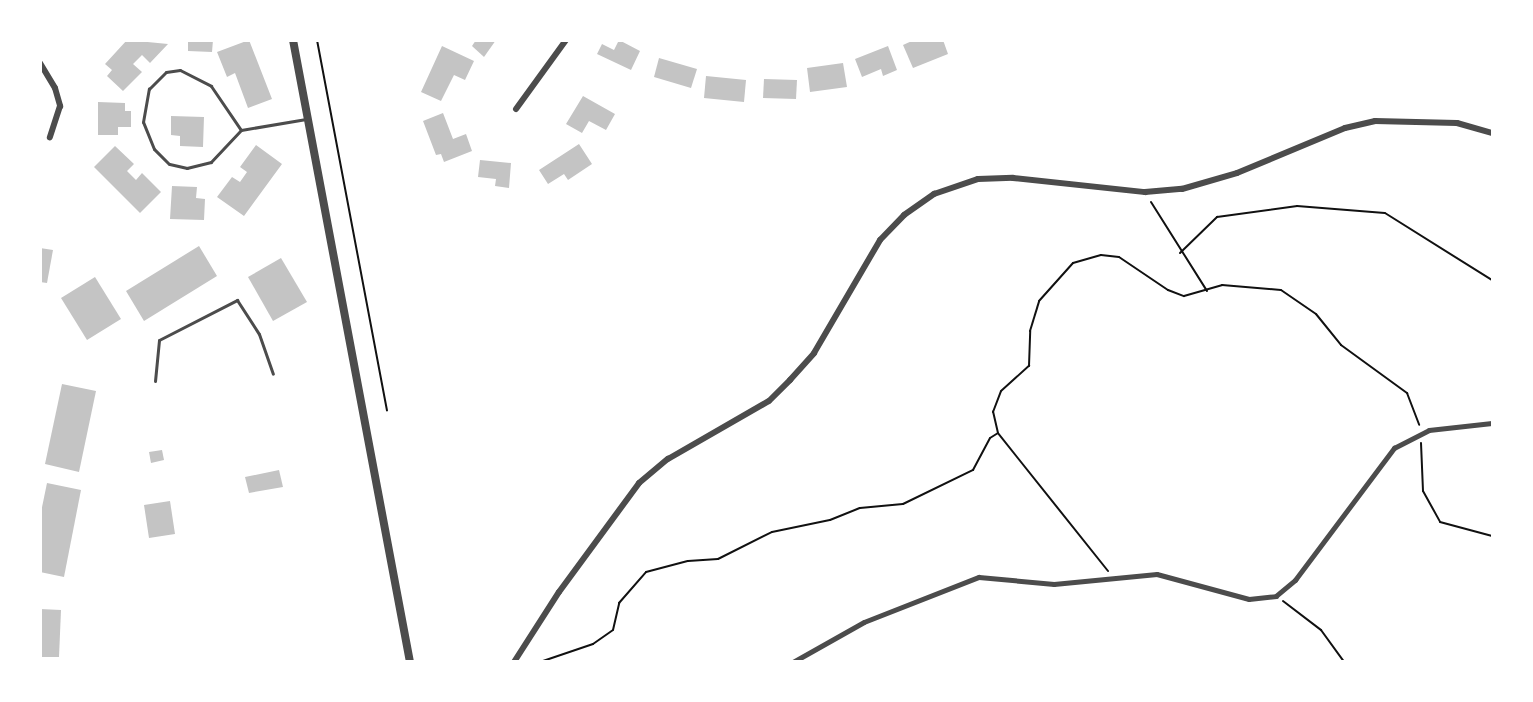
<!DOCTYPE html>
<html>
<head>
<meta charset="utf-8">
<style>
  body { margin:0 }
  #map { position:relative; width:1533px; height:702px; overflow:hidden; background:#fff; font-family:"Source Sans 3",sans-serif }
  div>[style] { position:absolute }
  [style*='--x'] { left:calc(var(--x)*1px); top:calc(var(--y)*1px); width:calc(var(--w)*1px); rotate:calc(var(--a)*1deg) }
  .building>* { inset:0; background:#c4c4c4 }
  .path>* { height:2px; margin:-1px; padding:0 1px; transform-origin:1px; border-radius:1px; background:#111 }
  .service>* { height:3px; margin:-1.5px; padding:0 1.5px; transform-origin:1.5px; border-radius:1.5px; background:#4c4c4c }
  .pedestrian>* { height:4.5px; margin:-2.25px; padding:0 2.25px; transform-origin:2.25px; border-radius:2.25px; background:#4c4c4c }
  .minor>* { height:6px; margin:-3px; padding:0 3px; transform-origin:3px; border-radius:3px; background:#4c4c4c }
  .tertiary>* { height:8px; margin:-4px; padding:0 4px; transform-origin:4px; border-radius:4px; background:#4c4c4c }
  span { translate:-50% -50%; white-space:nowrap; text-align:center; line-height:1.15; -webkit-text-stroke:5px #fff; paint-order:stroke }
  .frame { position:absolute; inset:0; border:42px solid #fff; pointer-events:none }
</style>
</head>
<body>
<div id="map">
  <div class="building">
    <div style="clip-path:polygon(127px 40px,168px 44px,150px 63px,142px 55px,133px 64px,142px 72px,123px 91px,107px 76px,112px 70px,105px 64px)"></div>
    <div style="clip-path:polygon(188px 40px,213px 40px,212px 52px,188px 51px)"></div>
    <div style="clip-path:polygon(249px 40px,272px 99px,248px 108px,235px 73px,227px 77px,217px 52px)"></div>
    <div style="clip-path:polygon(476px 40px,496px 40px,484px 57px,472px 46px)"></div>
    <div style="clip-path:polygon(619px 40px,640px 51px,631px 70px,597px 54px,602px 44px,614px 50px)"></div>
    <div style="clip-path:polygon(914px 40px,943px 40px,948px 54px,913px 68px,903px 45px)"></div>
    <div style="clip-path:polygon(442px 46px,474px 61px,465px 80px,454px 75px,441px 101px,421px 92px)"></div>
    <div style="clip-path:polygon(888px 46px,897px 70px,883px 76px,881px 69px,862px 77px,855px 59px)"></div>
    <div style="clip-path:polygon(659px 58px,697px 69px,691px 88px,654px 77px)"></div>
    <div style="clip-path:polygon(843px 63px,847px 87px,810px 92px,807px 68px)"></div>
    <div style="clip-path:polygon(706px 76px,746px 80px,744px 102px,704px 98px)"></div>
    <div style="clip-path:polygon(764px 79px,797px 80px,796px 99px,763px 98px)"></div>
    <div style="clip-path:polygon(583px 96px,615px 114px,606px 130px,589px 121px,582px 133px,566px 124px)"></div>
    <div style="clip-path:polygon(98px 102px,125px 103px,125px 111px,131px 111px,131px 127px,118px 127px,118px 135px,98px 135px)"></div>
    <div style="clip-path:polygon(443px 113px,453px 139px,466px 134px,472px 151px,444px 162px,441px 154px,436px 155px,423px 121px)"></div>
    <div style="clip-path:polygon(171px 116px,204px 117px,203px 147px,180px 146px,180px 136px,171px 135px)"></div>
    <div style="clip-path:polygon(579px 144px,592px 164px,568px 180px,564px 174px,548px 184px,539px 170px)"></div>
    <div style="clip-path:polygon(256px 145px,282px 164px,244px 216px,217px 197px,232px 177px,240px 182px,247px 172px,240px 167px)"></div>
    <div style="clip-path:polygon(115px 146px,134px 164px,127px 171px,136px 180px,142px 173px,161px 192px,140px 213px,94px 167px)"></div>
    <div style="clip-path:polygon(480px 160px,511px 163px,509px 188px,495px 186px,496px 179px,478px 177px)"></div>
    <div style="clip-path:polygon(172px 186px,197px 187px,196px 198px,205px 199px,204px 220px,170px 219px)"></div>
    <div style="clip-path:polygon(199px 246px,217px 276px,144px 321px,126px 291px)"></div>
    <div style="clip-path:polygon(40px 248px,53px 250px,47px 283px,40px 282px)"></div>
    <div style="clip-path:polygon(281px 258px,307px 302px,273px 321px,248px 277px)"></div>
    <div style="clip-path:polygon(95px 277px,121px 319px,87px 340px,61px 298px)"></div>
    <div style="clip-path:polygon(62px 384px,96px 391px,79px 472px,45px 464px)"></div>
    <div style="clip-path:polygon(162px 450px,164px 460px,151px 463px,149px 452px)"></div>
    <div style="clip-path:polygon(279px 470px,283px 487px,249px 493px,245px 477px)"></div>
    <div style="clip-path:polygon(47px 483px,81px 490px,64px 577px,40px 572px,40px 517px)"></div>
    <div style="clip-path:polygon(170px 501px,175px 534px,149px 538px,144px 505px)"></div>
    <div style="clip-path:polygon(40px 609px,61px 610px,59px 657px,40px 657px)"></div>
  </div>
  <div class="path">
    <div style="--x:317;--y:40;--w:377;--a:79.3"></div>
    <div style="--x:1151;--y:202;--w:105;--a:57.8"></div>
    <div style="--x:1180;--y:253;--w:52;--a:-44.2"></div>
    <div style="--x:1217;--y:217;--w:81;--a:-7.8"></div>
    <div style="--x:1297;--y:206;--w:88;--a:4.5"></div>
    <div style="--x:1385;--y:213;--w:126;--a:32.1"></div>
    <div style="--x:1421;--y:443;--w:48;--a:87.6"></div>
    <div style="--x:1423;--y:491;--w:35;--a:61"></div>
    <div style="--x:1440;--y:522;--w:54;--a:15.1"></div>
    <div style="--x:1108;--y:571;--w:176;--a:-128.6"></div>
    <div style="--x:998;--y:433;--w:22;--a:-103"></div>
    <div style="--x:993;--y:412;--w:22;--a:-69"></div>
    <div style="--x:1001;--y:391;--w:38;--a:-42"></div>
    <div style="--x:1029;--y:366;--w:35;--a:-88"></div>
    <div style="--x:1030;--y:331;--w:31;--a:-73"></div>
    <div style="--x:1039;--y:301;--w:51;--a:-48.2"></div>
    <div style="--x:1073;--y:263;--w:29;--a:-16"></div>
    <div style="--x:1101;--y:255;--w:18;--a:6"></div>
    <div style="--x:1119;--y:257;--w:59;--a:34"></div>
    <div style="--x:1168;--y:290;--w:17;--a:21"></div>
    <div style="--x:1184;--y:296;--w:40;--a:-16"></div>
    <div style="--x:1222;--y:285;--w:59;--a:4.8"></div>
    <div style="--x:1281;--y:290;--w:42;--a:34.4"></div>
    <div style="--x:1316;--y:314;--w:40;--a:51"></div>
    <div style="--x:1341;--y:345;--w:82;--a:36"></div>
    <div style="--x:1407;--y:393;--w:34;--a:69"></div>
    <div style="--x:1283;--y:601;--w:48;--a:37.3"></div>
    <div style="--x:1321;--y:630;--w:39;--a:54"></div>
    <div style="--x:540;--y:662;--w:56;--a:-18.8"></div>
    <div style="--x:593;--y:644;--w:24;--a:-35"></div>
    <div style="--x:613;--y:630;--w:28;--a:-77"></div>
    <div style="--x:619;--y:603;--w:41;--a:-48.9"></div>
    <div style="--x:646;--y:572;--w:43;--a:-14.7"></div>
    <div style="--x:688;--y:561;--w:30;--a:-4"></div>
    <div style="--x:718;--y:559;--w:60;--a:-26.6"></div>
    <div style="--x:772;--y:532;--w:59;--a:-11.7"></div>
    <div style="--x:830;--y:520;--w:32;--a:-22"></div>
    <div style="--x:860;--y:508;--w:43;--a:-5.3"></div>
    <div style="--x:903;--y:504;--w:78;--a:-25.9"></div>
    <div style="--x:973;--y:470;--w:36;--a:-62"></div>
    <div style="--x:990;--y:438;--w:9;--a:-32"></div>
  </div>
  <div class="service">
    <div style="--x:241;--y:130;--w:44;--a:133.2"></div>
    <div style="--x:211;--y:162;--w:25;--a:166"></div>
    <div style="--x:187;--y:168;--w:18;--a:-167"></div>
    <div style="--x:169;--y:164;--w:21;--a:-135"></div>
    <div style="--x:154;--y:149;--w:29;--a:-112"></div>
    <div style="--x:143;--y:122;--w:34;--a:-80"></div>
    <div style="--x:149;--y:89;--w:24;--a:-45"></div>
    <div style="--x:166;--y:72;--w:14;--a:-8"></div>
    <div style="--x:180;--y:70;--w:35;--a:27"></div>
    <div style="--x:211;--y:86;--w:53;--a:55.7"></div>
    <div style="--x:241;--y:130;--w:66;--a:-9.6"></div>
    <div style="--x:155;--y:381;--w:41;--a:-84.4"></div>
    <div style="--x:159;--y:340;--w:88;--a:-27.1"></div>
    <div style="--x:237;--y:300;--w:40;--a:57.1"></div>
    <div style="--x:259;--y:334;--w:42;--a:70.7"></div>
  </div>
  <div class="pedestrian">
    <div style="--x:793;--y:662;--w:81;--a:-29.4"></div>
    <div style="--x:864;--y:622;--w:123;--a:-21.4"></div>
    <div style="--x:979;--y:577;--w:75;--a:5.3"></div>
    <div style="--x:1054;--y:584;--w:103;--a:-5.5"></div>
    <div style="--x:1157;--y:574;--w:95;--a:15.2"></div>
    <div style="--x:1249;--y:599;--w:27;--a:-6"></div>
    <div style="--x:1276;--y:596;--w:25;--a:-40"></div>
    <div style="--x:1295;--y:580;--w:165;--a:-53.1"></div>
    <div style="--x:1394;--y:448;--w:39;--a:-27"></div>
    <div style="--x:1429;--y:430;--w:63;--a:-6.3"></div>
  </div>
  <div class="minor">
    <div style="--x:40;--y:63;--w:29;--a:59"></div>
    <div style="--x:55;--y:88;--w:19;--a:74"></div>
    <div style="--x:60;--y:106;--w:33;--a:108"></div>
    <div style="--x:516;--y:109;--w:85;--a:-54.1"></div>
    <div style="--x:514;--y:662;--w:83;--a:-57.3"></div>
    <div style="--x:559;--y:592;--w:135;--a:-53.7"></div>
    <div style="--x:639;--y:483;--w:38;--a:-40"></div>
    <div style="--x:668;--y:459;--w:116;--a:-29.9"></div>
    <div style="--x:769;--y:401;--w:30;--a:-45"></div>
    <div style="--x:790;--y:380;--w:36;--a:-48"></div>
    <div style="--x:814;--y:353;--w:131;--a:-59.7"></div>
    <div style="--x:880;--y:240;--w:35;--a:-46"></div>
    <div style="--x:904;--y:215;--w:37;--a:-35"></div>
    <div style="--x:934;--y:194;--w:46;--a:-18.8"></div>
    <div style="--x:978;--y:179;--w:35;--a:-2"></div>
    <div style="--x:1013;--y:178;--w:133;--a:6.1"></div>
    <div style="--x:1145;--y:192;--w:37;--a:-5"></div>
    <div style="--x:1182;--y:189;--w:57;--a:-16.2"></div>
    <div style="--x:1237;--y:173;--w:117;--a:-22.6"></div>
    <div style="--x:1345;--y:128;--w:31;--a:-13"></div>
    <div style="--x:1375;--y:121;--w:82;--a:1.4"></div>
    <div style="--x:1457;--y:123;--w:36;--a:16"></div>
  </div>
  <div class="tertiary">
    <div style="--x:293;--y:40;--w:633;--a:79.35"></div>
  </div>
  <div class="frame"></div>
</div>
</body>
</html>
